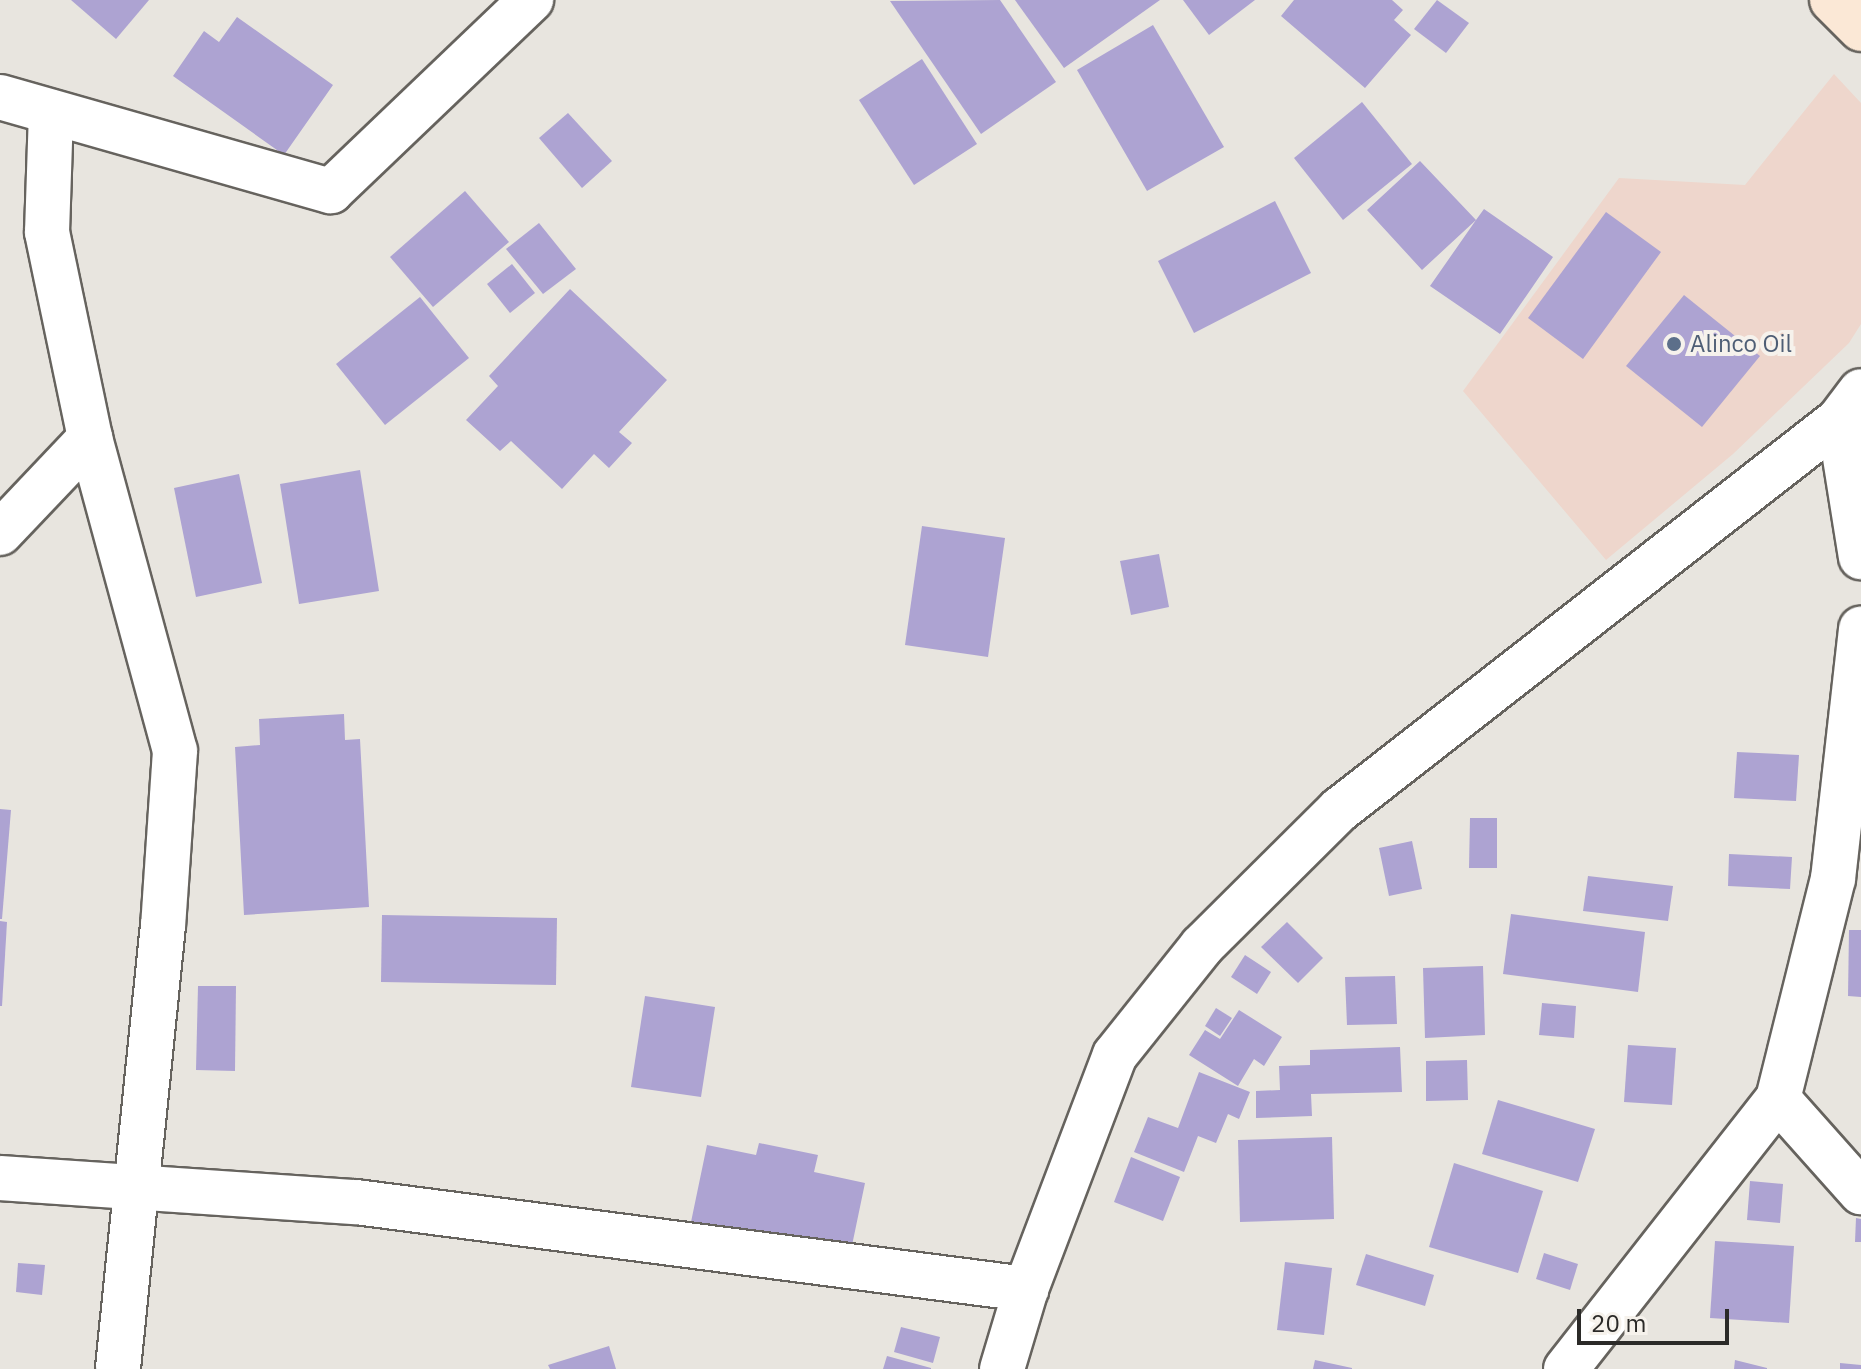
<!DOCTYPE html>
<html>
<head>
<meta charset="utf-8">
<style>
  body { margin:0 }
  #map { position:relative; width:1861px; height:1369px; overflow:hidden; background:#e8e5df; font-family:"IBM Plex Sans",sans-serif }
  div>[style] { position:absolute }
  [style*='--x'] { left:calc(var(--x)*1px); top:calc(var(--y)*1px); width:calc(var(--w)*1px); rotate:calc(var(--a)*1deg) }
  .commercial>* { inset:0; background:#eed6cc }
  .building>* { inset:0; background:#ada3d2 }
  .roads { filter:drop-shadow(2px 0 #66635e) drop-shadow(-2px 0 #66635e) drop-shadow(0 2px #66635e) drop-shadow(0 -2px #66635e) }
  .street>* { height:44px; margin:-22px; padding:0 22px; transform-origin:22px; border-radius:22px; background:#fff }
  .secondary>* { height:44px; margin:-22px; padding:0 22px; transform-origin:22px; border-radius:22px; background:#fbe8d6 }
  .dots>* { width:22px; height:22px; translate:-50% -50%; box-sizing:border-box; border:4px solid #f6f2ec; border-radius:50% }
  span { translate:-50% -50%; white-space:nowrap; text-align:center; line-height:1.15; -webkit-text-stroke:8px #f6f2ec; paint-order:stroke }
  .service-label { font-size:24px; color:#4e5e75 }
  .left { translate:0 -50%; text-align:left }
  .scale { position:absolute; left:1577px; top:1309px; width:152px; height:36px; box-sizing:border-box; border:4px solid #2b2a28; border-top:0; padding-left:10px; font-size:24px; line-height:28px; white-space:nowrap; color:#2b2a28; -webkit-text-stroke:6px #f6f2ec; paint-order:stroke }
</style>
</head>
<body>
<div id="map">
  <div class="commercial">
    <div style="clip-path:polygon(1834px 74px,1861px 103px,1861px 324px,1849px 343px,1733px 454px,1606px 560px,1463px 391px,1619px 178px,1745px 185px)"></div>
  </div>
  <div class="building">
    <div style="clip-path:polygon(71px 0,149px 0,116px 39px)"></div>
    <div style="clip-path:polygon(1000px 0,1056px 82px,981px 134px,890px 1px)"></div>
    <div style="clip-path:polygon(1015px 0,1160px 0,1064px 68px)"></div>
    <div style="clip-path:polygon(1183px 0,1255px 0,1209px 35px)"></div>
    <div style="clip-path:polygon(1294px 0,1392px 0,1403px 10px,1394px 20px,1411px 35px,1365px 88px,1281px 16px)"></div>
    <div style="clip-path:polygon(1437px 0,1469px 23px,1446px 53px,1414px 29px)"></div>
    <div style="clip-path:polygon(237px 17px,333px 85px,284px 155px,173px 76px,204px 31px,219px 42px)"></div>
    <div style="clip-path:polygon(1153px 25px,1224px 147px,1147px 191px,1077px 70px)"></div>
    <div style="clip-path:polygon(922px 59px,977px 144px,914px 185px,859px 100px)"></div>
    <div style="clip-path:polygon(1362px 102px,1412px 164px,1343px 220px,1294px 158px)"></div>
    <div style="clip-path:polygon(568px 113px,612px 161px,582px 188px,539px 138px)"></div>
    <div style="clip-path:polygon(1420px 161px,1476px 220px,1484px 209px,1553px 257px,1500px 334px,1430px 286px,1476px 220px,1422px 270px,1367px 210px)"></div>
    <div style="clip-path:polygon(465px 191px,509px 242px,433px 307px,390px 257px)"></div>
    <div style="clip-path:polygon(1275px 201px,1311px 273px,1194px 333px,1158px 261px)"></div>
    <div style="clip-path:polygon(1606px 212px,1661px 252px,1583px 359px,1528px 318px)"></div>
    <div style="clip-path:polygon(539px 223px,576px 269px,543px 294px,506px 249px)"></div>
    <div style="clip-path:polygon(512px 264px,535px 293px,510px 313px,487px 284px)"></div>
    <div style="clip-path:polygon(570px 289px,667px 380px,619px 432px,632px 443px,609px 468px,594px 454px,562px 489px,511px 441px,500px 451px,466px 420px,498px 386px,489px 376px)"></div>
    <div style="clip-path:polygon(1684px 295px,1760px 356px,1702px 427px,1626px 366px)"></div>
    <div style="clip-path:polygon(420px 297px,469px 358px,385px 425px,336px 364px)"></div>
    <div style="clip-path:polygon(360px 470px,379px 591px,299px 604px,280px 484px)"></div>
    <div style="clip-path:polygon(239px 474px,262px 583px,196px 597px,174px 488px)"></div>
    <div style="clip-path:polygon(922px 526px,1005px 538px,988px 657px,905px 645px)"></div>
    <div style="clip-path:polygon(1159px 554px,1169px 607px,1131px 615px,1120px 561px)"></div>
    <div style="clip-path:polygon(344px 714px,345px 740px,360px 739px,369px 907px,244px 915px,235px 747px,260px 745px,259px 719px)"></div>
    <div style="clip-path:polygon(1737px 752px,1799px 755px,1796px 801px,1734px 798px)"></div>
    <div style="clip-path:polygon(0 809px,11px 810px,2px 919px,0 919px)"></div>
    <div style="clip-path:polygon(1470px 818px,1497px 818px,1497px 868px,1469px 868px)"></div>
    <div style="clip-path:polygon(1412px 841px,1422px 889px,1389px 896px,1379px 848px)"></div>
    <div style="clip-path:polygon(1729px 854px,1792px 857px,1790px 889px,1728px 886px)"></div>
    <div style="clip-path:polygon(1588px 876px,1673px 886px,1668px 921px,1583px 911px)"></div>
    <div style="clip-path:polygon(1511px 914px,1645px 932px,1638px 992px,1503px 974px)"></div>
    <div style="clip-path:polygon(382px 915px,557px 918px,556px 985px,381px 982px)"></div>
    <div style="clip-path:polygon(0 921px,7px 922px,2px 1006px,0 1006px)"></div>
    <div style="clip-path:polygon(1287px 922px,1323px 958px,1298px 983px,1261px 947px)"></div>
    <div style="clip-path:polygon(1849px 930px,1861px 930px,1861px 997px,1848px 996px)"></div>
    <div style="clip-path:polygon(1245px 955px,1271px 972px,1257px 994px,1231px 977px)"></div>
    <div style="clip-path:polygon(1483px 966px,1485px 1035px,1425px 1038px,1423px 968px)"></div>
    <div style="clip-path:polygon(1395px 976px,1397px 1024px,1347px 1025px,1345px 977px)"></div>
    <div style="clip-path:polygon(198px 986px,236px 986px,235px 1071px,196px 1070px)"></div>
    <div style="clip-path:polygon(645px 996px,715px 1007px,701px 1097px,631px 1087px)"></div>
    <div style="clip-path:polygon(1542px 1003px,1576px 1006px,1574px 1038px,1539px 1035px)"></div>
    <div style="clip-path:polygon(1216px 1008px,1232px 1018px,1220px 1036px,1205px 1026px)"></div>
    <div style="clip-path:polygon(1239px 1010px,1282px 1037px,1264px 1066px,1254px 1059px,1238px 1086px,1189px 1055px,1205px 1030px,1220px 1039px)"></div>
    <div style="clip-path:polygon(1628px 1045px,1676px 1048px,1672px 1105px,1624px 1102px)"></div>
    <div style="clip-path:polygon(1400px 1047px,1402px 1092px,1311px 1094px,1312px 1116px,1256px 1118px,1256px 1091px,1280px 1090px,1279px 1066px,1310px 1065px,1310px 1050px)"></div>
    <div style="clip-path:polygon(1467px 1060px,1468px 1100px,1426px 1101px,1426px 1061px)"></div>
    <div style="clip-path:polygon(1199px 1072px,1250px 1092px,1239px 1119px,1228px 1114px,1216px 1143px,1198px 1136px,1184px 1172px,1134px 1152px,1148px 1117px,1178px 1128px)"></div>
    <div style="clip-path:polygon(1498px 1100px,1595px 1129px,1578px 1182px,1482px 1154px)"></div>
    <div style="clip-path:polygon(1332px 1137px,1334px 1219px,1240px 1222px,1238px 1140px)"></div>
    <div style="clip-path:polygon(759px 1143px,818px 1155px,814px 1172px,865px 1183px,850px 1255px,691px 1222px,707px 1145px,756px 1155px)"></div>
    <div style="clip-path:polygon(1131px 1157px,1180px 1177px,1163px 1221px,1114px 1202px)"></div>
    <div style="clip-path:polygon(1454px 1163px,1543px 1191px,1518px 1273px,1429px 1247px)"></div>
    <div style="clip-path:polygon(1750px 1181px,1783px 1184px,1780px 1223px,1747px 1220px)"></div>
    <div style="clip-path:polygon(1856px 1218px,1861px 1219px,1861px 1242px,1855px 1242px)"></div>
    <div style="clip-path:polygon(1715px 1241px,1794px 1246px,1789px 1323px,1710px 1318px)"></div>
    <div style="clip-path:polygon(1544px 1253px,1578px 1264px,1570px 1290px,1536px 1279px)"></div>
    <div style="clip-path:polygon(1366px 1254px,1434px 1275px,1425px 1306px,1356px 1285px)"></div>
    <div style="clip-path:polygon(1285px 1262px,1332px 1268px,1324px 1335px,1277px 1330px)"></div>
    <div style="clip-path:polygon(18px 1263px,45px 1265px,42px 1295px,16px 1292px)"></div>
    <div style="clip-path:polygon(901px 1327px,940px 1337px,933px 1363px,894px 1352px)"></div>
    <div style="clip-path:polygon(609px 1346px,616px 1369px,550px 1369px,548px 1365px)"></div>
    <div style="clip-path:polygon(887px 1356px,931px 1368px,931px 1369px,883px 1369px)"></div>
    <div style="clip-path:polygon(1315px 1360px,1352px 1368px,1352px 1369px,1313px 1369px)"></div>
    <div style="clip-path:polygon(1735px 1360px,1767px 1368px,1767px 1369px,1734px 1369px)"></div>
    <div style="clip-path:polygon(1840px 1363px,1861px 1365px,1861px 1369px,1840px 1369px)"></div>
  </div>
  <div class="roads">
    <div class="street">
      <div style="--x:0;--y:97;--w:344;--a:15.9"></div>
      <div style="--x:331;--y:191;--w:277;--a:-43.7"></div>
      <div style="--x:51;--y:112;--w:120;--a:91.9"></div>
      <div style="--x:47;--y:232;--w:210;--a:78.2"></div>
      <div style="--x:90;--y:438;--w:324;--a:74.8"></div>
      <div style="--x:175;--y:751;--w:174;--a:93.9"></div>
      <div style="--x:163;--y:925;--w:446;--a:95.8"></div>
      <div style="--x:1839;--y:420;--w:139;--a:80.9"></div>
      <div style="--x:0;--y:533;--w:131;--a:-46.5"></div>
      <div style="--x:1778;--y:1099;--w:125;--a:48.3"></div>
      <div style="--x:0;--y:1178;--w:357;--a:3.9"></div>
      <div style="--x:356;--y:1202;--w:676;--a:7.4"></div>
      <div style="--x:1002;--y:1369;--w:84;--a:-73.3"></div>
      <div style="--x:1026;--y:1289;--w:250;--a:-69.2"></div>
      <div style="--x:1115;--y:1055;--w:139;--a:-51.4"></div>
      <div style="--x:1202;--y:946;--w:193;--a:-44.8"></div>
      <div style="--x:1339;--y:810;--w:634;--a:-37.95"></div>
      <div style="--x:1839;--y:420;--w:36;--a:-53"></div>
      <div style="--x:1566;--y:1369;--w:343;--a:-51.9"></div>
      <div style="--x:1778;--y:1099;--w:227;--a:-76"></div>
      <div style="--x:1833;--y:879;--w:252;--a:-83.6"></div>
    </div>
    <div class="secondary">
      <div style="--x:1832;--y:0;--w:41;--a:45"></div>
    </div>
  </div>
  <div class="dots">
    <div style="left:1674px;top:344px;background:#5c6f8a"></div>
  </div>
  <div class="service-label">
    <span class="left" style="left:1690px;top:344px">Alinco Oil</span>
  </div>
  <div class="scale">20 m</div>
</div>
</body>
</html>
